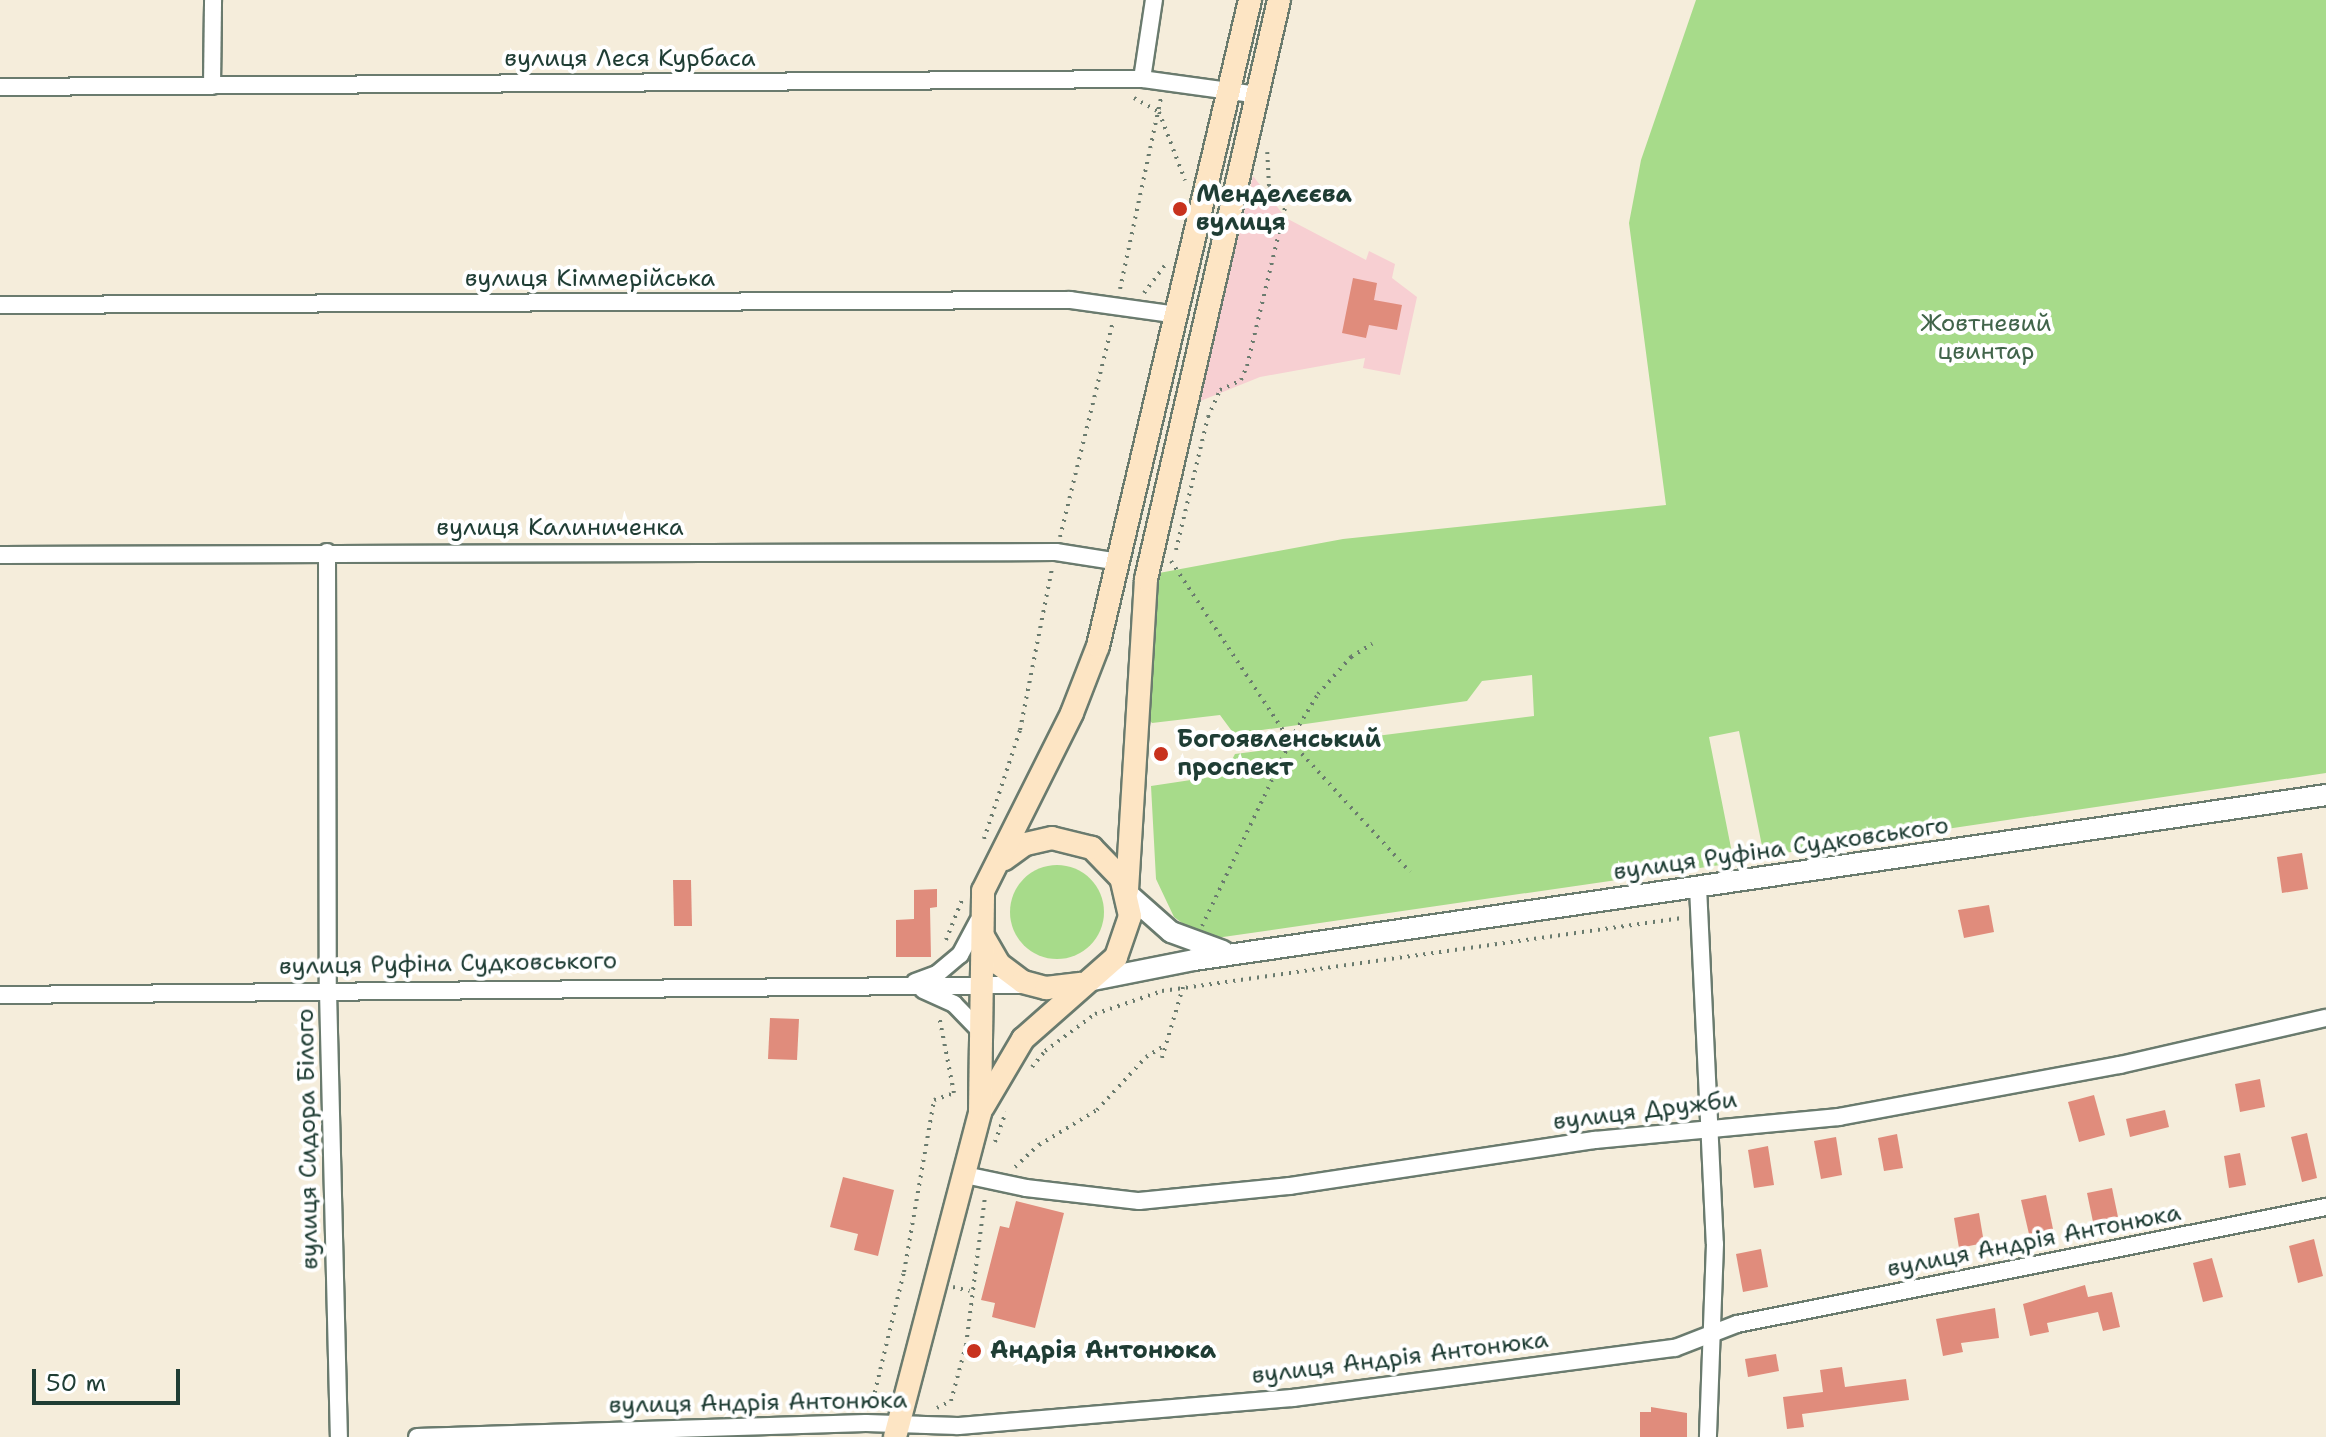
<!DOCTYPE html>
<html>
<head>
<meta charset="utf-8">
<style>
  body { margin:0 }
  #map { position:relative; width:2326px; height:1437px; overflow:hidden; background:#f5eddb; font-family:"Shantell Sans",sans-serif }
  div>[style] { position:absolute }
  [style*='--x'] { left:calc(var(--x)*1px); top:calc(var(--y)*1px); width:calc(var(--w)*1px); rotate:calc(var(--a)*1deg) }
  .built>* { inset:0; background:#f7cfd2 }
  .green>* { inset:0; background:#a7db8a }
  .round { border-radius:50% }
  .building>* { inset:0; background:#e08c7c }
  .path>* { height:4px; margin-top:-2px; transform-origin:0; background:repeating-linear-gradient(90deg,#6a7b6e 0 2px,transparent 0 8px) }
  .roads { filter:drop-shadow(2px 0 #6a7b6e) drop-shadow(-2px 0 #6a7b6e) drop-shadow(0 2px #6a7b6e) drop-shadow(0 -2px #6a7b6e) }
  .minor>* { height:16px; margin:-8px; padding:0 8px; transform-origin:8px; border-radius:8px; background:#fff }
  .tertiary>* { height:20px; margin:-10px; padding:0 10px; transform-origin:10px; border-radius:10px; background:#fff }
  .secondary>* { height:22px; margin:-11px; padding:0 11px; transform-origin:11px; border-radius:11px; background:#fde5c4 }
  .dots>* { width:22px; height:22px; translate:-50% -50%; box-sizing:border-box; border:4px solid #fff; border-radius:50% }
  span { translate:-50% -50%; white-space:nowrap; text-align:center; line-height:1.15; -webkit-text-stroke:8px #fff; paint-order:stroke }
  .street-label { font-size:24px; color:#1f3d34 }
  .poi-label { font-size:24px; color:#1f3d34; font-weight:700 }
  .left { translate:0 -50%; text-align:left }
  .park-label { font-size:24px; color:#41644a }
  .scale { position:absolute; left:32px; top:1369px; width:148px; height:36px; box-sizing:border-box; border:4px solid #1f3d34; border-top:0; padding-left:10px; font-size:24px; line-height:28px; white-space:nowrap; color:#1f3d34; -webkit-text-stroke:6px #fff; paint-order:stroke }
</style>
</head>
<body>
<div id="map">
  <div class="built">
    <div style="clip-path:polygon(1253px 176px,1286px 218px,1366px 260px,1369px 251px,1395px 264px,1392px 278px,1417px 297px,1400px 375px,1363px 368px,1365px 358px,1260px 377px,1198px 402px)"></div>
  </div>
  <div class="green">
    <div style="clip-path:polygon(1696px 0,2326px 0,2326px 773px,1764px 856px,1739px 731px,1709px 737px,1734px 863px,1216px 938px,1186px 926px,1174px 917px,1156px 879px,1151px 786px,1224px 775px,1235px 754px,1534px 716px,1532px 675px,1482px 681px,1467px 701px,1234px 734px,1220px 715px,1152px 723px,1147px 717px,1145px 625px,1159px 573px,1343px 539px,1666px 505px,1629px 223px,1641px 160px)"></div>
    <div class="round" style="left:1010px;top:865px;width:94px;height:94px"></div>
  </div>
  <div class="building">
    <div style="clip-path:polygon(1353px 278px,1377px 283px,1374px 300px,1402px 305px,1397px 330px,1369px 325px,1366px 338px,1342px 333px)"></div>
    <div style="clip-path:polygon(2302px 853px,2308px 889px,2282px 893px,2277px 857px)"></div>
    <div style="clip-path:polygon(673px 880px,691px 880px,692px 926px,674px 926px)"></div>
    <div style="clip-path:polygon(937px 889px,937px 907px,930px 908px,931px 957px,896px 957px,896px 920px,914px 919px,914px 890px)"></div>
    <div style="clip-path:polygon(1989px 905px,1994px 932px,1964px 938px,1958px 910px)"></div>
    <div style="clip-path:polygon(770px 1018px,799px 1019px,797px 1060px,768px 1059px)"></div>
    <div style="clip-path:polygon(2260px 1079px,2265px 1107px,2240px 1112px,2235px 1084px)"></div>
    <div style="clip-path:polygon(2094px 1095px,2105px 1135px,2079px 1142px,2068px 1102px)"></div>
    <div style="clip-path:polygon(2165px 1110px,2169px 1127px,2130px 1137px,2126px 1119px)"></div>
    <div style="clip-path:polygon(2307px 1133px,2317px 1178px,2302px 1182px,2291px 1137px)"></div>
    <div style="clip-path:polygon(1897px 1134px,1903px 1168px,1884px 1171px,1878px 1138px)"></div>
    <div style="clip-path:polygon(1836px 1137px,1842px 1175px,1821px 1179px,1814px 1141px)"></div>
    <div style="clip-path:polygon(1768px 1146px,1774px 1185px,1754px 1188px,1748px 1150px)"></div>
    <div style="clip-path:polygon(2240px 1153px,2246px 1185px,2229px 1188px,2224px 1156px)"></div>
    <div style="clip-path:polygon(843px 1177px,894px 1190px,878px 1256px,854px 1250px,858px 1234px,830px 1227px)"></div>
    <div style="clip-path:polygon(2112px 1188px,2118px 1217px,2093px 1222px,2087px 1193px)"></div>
    <div style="clip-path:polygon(2046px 1195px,2053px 1229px,2029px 1234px,2021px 1200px)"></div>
    <div style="clip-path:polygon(1016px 1201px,1064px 1213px,1035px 1328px,992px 1317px,995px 1303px,981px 1300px,1000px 1226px,1009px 1228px)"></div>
    <div style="clip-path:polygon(1979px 1213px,1984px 1243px,1959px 1248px,1954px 1218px)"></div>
    <div style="clip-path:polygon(2314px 1239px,2323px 1276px,2298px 1283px,2289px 1246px)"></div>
    <div style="clip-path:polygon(1761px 1249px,1768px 1287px,1743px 1292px,1736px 1254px)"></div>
    <div style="clip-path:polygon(2212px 1258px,2223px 1297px,2203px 1302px,2193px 1263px)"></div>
    <div style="clip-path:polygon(2085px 1285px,2088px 1297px,2112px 1292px,2120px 1327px,2103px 1331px,2098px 1312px,2047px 1323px,2049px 1332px,2030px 1336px,2023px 1304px)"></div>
    <div style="clip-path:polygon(1995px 1308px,1999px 1338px,1961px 1343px,1963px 1352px,1943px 1356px,1936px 1319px)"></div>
    <div style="clip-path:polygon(1776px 1354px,1779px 1371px,1748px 1377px,1745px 1359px)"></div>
    <div style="clip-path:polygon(1842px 1367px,1845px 1387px,1906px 1379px,1909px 1400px,1802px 1414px,1804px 1427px,1787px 1429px,1783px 1397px,1823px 1392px,1820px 1370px)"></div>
    <div style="clip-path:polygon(1651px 1407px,1687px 1413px,1687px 1437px,1640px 1437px,1640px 1412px,1651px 1412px)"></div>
  </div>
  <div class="path">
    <div style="--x:1134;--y:98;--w:29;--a:29"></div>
    <div style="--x:1159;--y:112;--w:73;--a:69.1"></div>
    <div style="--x:1120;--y:289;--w:195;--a:-77.9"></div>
    <div style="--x:1144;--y:293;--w:39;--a:-53"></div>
    <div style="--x:1060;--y:537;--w:222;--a:-76.2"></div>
    <div style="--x:1176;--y:550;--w:137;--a:-76.5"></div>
    <div style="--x:1208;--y:417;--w:30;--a:-66"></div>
    <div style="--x:1220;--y:390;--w:23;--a:-25"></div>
    <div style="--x:1241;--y:380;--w:15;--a:-67"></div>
    <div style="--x:1247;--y:366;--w:167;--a:-76.5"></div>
    <div style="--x:1286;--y:204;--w:25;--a:-133"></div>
    <div style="--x:1269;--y:186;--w:34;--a:-93"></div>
    <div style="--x:1171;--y:561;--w:217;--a:56.5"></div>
    <div style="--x:1291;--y:742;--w:176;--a:47.5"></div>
    <div style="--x:984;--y:839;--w:115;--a:-71.7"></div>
    <div style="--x:1020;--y:730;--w:164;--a:-78.8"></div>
    <div style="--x:1202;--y:926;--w:215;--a:-64.4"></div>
    <div style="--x:1295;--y:732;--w:44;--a:-58.8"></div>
    <div style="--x:1318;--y:694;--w:50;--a:-48.3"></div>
    <div style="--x:1351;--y:657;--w:25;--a:-32"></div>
    <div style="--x:946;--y:940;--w:43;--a:-68.2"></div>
    <div style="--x:1162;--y:1058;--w:74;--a:-73.5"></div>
    <div style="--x:1032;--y:1067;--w:21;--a:-51"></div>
    <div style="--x:1045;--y:1051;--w:62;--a:-36.5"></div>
    <div style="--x:1095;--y:1014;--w:71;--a:-18.9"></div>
    <div style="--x:1162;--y:991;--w:525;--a:-7.99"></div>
    <div style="--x:995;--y:1142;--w:32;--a:-70"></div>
    <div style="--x:1015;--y:1167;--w:33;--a:-43"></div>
    <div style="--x:1039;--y:1145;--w:68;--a:-31.1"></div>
    <div style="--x:1097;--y:1110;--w:72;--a:-47.2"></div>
    <div style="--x:1146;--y:1057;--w:22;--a:-32"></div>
    <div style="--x:953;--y:1287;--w:17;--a:13"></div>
    <div style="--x:871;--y:1408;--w:140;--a:-76.4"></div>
    <div style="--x:904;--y:1272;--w:175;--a:-80.1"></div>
    <div style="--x:934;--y:1100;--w:21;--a:-19"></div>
    <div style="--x:954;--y:1093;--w:78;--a:-101"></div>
    <div style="--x:937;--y:1408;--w:16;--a:-27"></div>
    <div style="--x:951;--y:1401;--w:58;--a:-75"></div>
    <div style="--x:966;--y:1345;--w:149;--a:-82.7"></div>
  </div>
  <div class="roads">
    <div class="minor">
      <div style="--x:1142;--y:79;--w:80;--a:-81.4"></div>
      <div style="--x:212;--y:86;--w:86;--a:-89.3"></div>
      <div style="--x:0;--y:87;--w:1142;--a:-0.4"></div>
      <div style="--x:1142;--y:79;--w:118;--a:7.8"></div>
      <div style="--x:0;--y:305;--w:1070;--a:-0.27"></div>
      <div style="--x:1070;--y:300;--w:109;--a:7.9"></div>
      <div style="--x:327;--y:552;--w:439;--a:89.9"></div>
      <div style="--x:328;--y:991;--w:446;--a:88.6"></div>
      <div style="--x:0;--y:555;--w:1056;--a:-0.16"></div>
      <div style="--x:1056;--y:552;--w:65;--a:8.9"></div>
      <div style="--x:1698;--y:887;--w:357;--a:87.3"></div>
      <div style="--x:1715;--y:1244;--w:193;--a:92.1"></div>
      <div style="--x:915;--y:982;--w:23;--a:-20"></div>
      <div style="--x:937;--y:974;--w:30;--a:-40"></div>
      <div style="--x:960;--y:955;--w:38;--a:-62"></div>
      <div style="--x:923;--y:990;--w:34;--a:24"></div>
      <div style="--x:954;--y:1004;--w:39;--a:46"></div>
      <div style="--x:0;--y:995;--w:1030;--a:-0.56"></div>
      <div style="--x:965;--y:1175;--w:62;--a:12"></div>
      <div style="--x:1026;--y:1188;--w:114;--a:6.6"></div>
      <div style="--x:1139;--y:1201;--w:152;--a:-5.7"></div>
      <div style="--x:1290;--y:1186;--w:308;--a:-8.6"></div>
      <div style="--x:1595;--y:1140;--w:245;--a:-5.4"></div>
      <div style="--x:1839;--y:1117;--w:286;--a:-10.5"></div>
      <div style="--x:2120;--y:1065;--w:211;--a:-12.9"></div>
      <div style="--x:417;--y:1437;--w:449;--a:-1.8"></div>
      <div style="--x:866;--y:1423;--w:92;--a:1.9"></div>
      <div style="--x:958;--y:1426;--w:336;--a:-4.8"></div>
      <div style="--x:1293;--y:1398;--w:385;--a:-7.5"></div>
      <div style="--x:1675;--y:1348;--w:66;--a:-21.2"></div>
      <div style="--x:1737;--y:1324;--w:601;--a:-11.24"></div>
    </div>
    <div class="tertiary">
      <div style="--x:1128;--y:894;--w:57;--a:41.5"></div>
      <div style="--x:1171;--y:932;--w:55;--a:20.1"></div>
      <div style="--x:1088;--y:981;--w:108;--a:-11.2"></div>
      <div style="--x:1194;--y:960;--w:1144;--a:-8.29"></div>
    </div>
    <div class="secondary">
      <div style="--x:1127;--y:890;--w:312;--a:-86.5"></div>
      <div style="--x:1146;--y:579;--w:594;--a:-77.06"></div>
      <div style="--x:984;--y:938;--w:30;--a:60"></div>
      <div style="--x:999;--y:964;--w:30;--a:37"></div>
      <div style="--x:1023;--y:982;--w:24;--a:15"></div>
      <div style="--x:1046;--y:988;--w:34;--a:-7"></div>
      <div style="--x:983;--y:1107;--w:79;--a:-59.5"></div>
      <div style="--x:1023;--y:1039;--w:124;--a:-41.4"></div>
      <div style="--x:1116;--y:957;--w:43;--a:-71.1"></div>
      <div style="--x:1130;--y:916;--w:39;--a:-103"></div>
      <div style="--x:1121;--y:878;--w:42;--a:-134"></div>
      <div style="--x:1092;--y:848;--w:41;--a:-166"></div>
      <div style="--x:1052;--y:838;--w:28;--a:167"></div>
      <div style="--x:1025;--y:844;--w:26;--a:144"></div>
      <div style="--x:895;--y:1437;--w:336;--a:-75.3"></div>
      <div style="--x:980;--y:1112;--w:221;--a:-89.2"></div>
      <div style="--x:983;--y:891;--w:199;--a:-63.4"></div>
      <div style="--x:1072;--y:713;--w:72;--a:-68.8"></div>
      <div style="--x:1098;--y:646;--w:664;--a:-76.76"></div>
    </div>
  </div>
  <div class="dots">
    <div style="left:1180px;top:209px;background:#c8321e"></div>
    <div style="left:1161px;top:754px;background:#c8321e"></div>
    <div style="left:974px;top:1351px;background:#c8321e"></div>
  </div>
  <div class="street-label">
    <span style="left:630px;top:59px">вулиця Леся Курбаса</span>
    <span style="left:590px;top:279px">вулиця Кіммерійська</span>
    <span style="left:560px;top:528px">вулиця Калиниченка</span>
    <span style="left:1781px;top:849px;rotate:-8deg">вулиця Руфіна Судковського</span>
    <span style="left:448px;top:964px;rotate:-1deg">вулиця Руфіна Судковського</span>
    <span style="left:1645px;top:1111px;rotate:-7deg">вулиця Дружби</span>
    <span style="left:308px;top:1139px;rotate:-91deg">вулиця Сидора Білого</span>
    <span style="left:2034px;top:1241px;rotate:-11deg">вулиця Андрія Антонюка</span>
    <span style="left:1400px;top:1358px;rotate:-7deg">вулиця Андрія Антонюка</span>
    <span style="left:758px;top:1403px;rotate:-1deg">вулиця Андрія Антонюка</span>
  </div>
  <div class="poi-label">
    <span class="left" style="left:1196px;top:209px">Менделєєва<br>вулиця</span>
    <span class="left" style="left:1177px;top:754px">Богоявленський<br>проспект</span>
    <span class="left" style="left:990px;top:1351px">Андрія Антонюка</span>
  </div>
  <div class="park-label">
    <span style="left:1986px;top:338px">Жовтневий<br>цвинтар</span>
  </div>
  <div class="scale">50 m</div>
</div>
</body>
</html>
